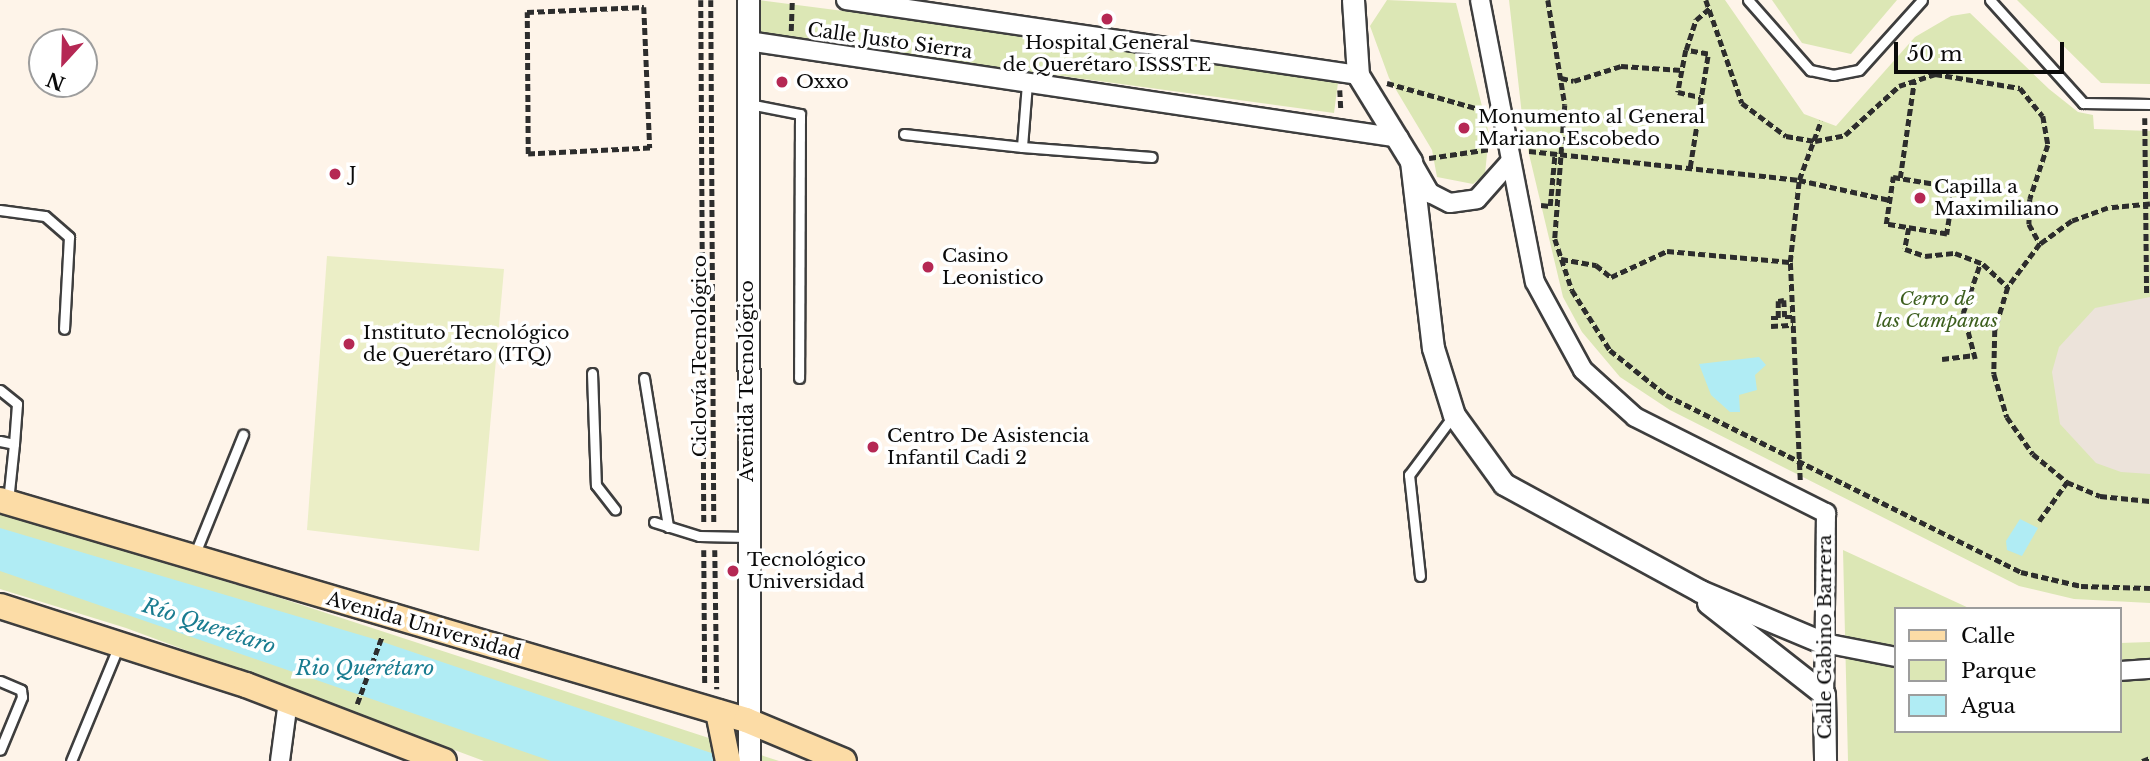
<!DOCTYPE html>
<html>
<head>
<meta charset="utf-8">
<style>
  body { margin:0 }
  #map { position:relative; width:2150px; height:761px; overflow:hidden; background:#fef4e9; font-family:"Libre Baskerville",serif }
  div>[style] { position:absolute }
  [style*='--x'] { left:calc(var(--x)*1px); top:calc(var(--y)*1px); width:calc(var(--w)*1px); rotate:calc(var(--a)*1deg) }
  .green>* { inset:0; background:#dce7b5 }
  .pitch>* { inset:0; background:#ebeec6 }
  .plaza>* { inset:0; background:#ece3da }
  .water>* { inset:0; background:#b0ecf4 }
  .path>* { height:4.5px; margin-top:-2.25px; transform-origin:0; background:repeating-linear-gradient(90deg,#2d2d2d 0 7px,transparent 0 10.5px) }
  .roads { filter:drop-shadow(2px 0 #3e3e3e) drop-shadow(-2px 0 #3e3e3e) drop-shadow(0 2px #3e3e3e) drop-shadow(0 -2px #3e3e3e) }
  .service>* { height:9px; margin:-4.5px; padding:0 4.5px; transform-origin:4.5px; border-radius:4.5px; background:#fff }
  .minor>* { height:18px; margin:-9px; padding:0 9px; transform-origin:9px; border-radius:9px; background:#fff }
  .tertiary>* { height:21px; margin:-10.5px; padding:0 10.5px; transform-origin:10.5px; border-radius:10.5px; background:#fff }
  .secondary>* { height:24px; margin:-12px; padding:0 12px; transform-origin:12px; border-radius:12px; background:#fcdca6 }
  .dots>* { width:19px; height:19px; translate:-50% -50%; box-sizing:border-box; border:4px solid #fff; border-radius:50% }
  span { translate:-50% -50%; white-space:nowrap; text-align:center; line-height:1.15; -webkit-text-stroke:7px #fff; paint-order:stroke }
  .street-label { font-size:19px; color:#0b0b0b }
  .poi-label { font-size:19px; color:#0b0b0b }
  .left { translate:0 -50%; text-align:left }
  .park-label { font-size:19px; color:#3d5f1e; font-style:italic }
  .water-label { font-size:21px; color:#197c90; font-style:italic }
  .legend { position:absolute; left:1894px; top:607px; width:228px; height:126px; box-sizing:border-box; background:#fff; border:2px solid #9d9d9d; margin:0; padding:9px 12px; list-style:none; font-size:21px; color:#0b0b0b }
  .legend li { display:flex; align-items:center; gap:14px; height:35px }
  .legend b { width:35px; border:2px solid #9d9d9d }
  .north { position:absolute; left:28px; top:28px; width:70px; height:70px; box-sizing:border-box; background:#fff; border:2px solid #9d9d9d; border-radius:50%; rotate:202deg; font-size:19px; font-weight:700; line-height:28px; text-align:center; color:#0b0b0b }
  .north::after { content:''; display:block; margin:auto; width:24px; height:32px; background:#b52854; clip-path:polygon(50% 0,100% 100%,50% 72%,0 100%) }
  .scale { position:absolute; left:1894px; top:42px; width:170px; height:32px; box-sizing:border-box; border:4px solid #0b0b0b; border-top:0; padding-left:9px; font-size:21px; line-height:24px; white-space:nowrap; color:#0b0b0b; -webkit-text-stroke:5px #fff; paint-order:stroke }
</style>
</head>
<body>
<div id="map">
  <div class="green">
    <div style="clip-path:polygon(759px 0,1339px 75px,1334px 113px,754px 34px)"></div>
    <div style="clip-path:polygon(1387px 0,1456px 3px,1489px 134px,1485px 174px,1473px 184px,1437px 177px,1432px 150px,1389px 78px,1370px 26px)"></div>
    <div style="clip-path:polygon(1509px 0,1725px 0,1804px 114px,1836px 126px,1915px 37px,1951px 16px,1970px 13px,2049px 89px,2078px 112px,2093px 115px,2094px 129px,2150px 131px,2150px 603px,2074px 599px,2019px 586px,1670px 410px,1620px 377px,1582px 332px,1563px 297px,1524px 133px)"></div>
    <div style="clip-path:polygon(1772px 0,1897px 0,1851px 54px,1802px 43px)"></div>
    <div style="clip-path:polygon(2017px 0,2150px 0,2150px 84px,2101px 83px)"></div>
    <div style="clip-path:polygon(0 514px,271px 595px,779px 761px,484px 761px,126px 628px,0 589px)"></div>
    <div style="clip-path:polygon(1843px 550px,1971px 609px,1896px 609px,1896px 731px,2120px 731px,2120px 643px,2150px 642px,2150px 761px,1848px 761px)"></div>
  </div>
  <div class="pitch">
    <div style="clip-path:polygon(327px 256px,504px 269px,479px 551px,307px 530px)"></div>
  </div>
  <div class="plaza">
    <div style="clip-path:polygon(2150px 297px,2150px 474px,2121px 472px,2096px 463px,2060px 424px,2052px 372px,2059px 347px,2095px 308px)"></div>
  </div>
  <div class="water">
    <div style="clip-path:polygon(1759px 357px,1766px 365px,1755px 375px,1757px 390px,1739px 395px,1740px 412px,1730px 412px,1711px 395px,1699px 364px)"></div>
    <div style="clip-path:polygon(2020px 519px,2038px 528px,2022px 556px,2007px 550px,2006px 541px)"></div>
    <div style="clip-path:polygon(0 528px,374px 639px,735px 761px,551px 761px,0 571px)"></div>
  </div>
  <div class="path">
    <div style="--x:701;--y:0;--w:524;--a:89.67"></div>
    <div style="--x:711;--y:0;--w:524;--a:89.67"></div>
    <div style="--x:1548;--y:0;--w:106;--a:80.8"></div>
    <div style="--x:1565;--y:105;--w:134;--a:94.3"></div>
    <div style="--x:1555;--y:239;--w:54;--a:71.6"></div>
    <div style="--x:1572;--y:290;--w:71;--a:57.7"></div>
    <div style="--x:1610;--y:350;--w:72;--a:38.8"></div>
    <div style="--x:1666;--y:395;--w:397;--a:26.5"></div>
    <div style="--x:2021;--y:572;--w:62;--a:13.1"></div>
    <div style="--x:2081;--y:586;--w:69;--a:1.7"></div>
    <div style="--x:1706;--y:0;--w:109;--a:70.7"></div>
    <div style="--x:1742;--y:103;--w:55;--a:36.9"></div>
    <div style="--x:1786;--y:136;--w:29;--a:10"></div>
    <div style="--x:1815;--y:141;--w:31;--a:-11"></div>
    <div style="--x:1845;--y:135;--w:73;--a:-42.2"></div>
    <div style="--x:1899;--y:86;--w:38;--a:-18"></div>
    <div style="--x:1935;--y:74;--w:86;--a:9.4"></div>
    <div style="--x:2020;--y:88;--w:36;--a:51"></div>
    <div style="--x:2043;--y:116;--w:29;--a:80"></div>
    <div style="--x:2048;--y:145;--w:57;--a:108.4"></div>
    <div style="--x:2030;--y:199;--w:25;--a:92"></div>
    <div style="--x:2029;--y:224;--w:23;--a:61"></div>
    <div style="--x:644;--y:7;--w:141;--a:87.6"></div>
    <div style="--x:650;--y:148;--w:122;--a:177.2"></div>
    <div style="--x:528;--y:154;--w:142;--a:-90.4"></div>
    <div style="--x:527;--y:12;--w:117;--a:-2.4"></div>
    <div style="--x:791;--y:31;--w:31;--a:-88"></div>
    <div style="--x:1686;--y:50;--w:32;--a:-72"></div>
    <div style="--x:1696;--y:20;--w:20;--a:-41"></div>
    <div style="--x:1561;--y:78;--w:13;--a:13"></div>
    <div style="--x:1574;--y:81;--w:49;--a:-17.7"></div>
    <div style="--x:1621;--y:66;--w:61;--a:3.8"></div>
    <div style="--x:1387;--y:83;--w:100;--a:15.7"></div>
    <div style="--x:1340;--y:90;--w:19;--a:87"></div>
    <div style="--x:2145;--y:118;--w:178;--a:89.4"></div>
    <div style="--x:1529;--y:151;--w:272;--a:6.1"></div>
    <div style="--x:1799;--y:180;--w:93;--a:12.4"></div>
    <div style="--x:1429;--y:158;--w:62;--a:-8.4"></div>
    <div style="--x:1690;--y:167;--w:114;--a:-80.9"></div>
    <div style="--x:1708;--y:54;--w:22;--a:-170"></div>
    <div style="--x:1686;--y:50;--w:43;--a:100.8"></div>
    <div style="--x:1678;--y:92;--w:23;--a:13"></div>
    <div style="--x:1893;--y:177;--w:62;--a:9.3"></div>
    <div style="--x:1954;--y:187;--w:48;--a:98.5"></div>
    <div style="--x:1947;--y:234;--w:62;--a:-170.7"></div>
    <div style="--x:1886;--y:224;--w:48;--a:-81.5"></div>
    <div style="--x:1900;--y:178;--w:97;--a:-81.7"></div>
    <div style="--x:2150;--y:204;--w:42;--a:174.6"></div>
    <div style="--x:2108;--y:208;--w:38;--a:160"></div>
    <div style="--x:2072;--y:221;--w:39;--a:144"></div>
    <div style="--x:2040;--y:244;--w:54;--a:126.7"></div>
    <div style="--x:2008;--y:287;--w:45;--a:106.8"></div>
    <div style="--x:1995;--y:330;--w:44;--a:91.3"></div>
    <div style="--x:1994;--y:374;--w:45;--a:73.2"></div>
    <div style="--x:2007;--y:417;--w:45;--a:54.9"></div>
    <div style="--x:2033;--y:454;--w:44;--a:39.5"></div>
    <div style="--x:2067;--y:482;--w:36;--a:23"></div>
    <div style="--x:2100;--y:496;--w:50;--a:5.7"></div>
    <div style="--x:1541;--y:205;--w:9;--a:6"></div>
    <div style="--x:1550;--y:206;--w:54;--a:-84.7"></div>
    <div style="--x:1909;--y:228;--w:21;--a:101"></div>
    <div style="--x:1905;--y:249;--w:21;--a:19"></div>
    <div style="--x:1925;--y:256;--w:30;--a:-6"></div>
    <div style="--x:1955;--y:253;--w:30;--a:21"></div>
    <div style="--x:1983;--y:264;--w:34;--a:43"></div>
    <div style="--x:1561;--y:259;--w:36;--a:10"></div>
    <div style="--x:1596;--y:265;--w:19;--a:39"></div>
    <div style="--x:1611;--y:277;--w:62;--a:-24.9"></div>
    <div style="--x:1667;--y:251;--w:123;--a:5.1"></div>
    <div style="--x:1771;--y:318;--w:7;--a:0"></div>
    <div style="--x:1778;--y:318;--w:17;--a:-90"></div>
    <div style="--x:1778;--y:301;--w:6;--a:-9"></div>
    <div style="--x:1784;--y:300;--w:17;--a:87"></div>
    <div style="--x:1785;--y:317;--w:8;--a:0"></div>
    <div style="--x:1771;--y:326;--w:22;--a:-3"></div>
    <div style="--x:1942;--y:359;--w:31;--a:-7"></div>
    <div style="--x:1975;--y:359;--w:48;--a:-104.6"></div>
    <div style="--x:1963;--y:313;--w:52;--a:-70.9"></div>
    <div style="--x:1800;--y:480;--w:218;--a:-92.6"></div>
    <div style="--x:1790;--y:262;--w:82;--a:-83.7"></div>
    <div style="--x:1799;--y:180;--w:63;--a:-69.6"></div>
    <div style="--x:2039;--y:521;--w:48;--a:-54.3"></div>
    <div style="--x:704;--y:550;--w:135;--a:89.6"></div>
    <div style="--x:715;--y:550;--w:139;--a:89.2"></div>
    <div style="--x:357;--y:704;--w:72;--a:-69.8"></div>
    <div style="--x:2142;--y:761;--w:9;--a:-21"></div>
  </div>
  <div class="roads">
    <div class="service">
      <div style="--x:1748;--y:0;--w:94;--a:48.5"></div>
      <div style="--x:1810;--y:70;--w:24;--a:12"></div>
      <div style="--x:1833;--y:75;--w:26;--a:-11"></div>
      <div style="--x:1859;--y:70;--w:94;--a:-48"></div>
      <div style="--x:1990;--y:0;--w:139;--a:47.9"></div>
      <div style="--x:2083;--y:103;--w:67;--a:0.9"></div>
      <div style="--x:1027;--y:83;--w:64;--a:94.5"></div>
      <div style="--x:1022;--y:147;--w:130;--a:4.4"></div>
      <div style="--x:749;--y:104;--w:52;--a:11.1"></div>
      <div style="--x:800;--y:114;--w:264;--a:90.2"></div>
      <div style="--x:904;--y:134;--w:119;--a:6.3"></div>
      <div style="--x:0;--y:210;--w:45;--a:7.6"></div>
      <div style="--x:45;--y:216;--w:32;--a:41"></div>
      <div style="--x:69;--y:237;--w:92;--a:93.1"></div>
      <div style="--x:592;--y:373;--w:112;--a:88"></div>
      <div style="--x:596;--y:485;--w:31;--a:52"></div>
      <div style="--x:644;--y:378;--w:151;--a:80.8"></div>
      <div style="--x:0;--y:390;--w:22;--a:39"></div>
      <div style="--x:17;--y:404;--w:40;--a:94.3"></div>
      <div style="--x:0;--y:441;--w:14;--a:12"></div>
      <div style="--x:14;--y:444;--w:57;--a:96"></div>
      <div style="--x:654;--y:522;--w:47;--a:17.3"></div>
      <div style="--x:699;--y:536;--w:48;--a:1.2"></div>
      <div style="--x:194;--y:556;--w:131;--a:-68"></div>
      <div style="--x:1420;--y:576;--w:102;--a:-96.2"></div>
      <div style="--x:1409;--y:475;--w:74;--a:-53.3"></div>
      <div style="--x:0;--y:681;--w:23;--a:23"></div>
      <div style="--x:21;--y:690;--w:7;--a:82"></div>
      <div style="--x:22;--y:697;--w:57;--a:112.5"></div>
      <div style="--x:71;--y:761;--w:126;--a:-67.5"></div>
    </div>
    <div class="minor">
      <div style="--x:846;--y:0;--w:517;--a:8.33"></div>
      <div style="--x:1480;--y:0;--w:287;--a:79"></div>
      <div style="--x:1535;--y:282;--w:100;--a:61.4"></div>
      <div style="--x:1583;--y:370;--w:70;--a:42.1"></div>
      <div style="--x:1635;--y:417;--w:214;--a:26.7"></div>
      <div style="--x:1826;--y:513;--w:181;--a:90.6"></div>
      <div style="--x:748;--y:41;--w:658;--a:8.47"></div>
      <div style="--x:1413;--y:164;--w:34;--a:60"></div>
      <div style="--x:1430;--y:193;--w:22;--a:27"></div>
      <div style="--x:1450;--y:203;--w:27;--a:-8"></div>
      <div style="--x:1477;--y:199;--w:48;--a:-48.4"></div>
      <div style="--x:1824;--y:643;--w:73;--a:11"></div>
      <div style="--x:2120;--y:671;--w:30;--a:-4"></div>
      <div style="--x:280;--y:761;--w:61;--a:-82.4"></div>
    </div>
    <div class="tertiary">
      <div style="--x:748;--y:0;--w:761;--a:89.92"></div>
      <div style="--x:1353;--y:0;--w:75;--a:86.2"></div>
      <div style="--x:1358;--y:75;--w:101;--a:58.4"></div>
      <div style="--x:1411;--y:161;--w:188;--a:83.3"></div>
      <div style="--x:1433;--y:348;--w:70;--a:72.6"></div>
      <div style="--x:1454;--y:415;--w:85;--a:54.1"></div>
      <div style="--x:1504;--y:484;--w:223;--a:28.6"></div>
      <div style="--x:1700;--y:591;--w:134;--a:22.8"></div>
      <div style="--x:1708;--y:603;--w:147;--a:38.1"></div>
      <div style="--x:1824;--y:694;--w:67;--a:89.1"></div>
    </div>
    <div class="secondary">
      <div style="--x:0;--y:500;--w:778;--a:16.43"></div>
      <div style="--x:746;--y:720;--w:106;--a:22.7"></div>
      <div style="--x:0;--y:606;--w:258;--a:17.8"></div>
      <div style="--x:246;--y:685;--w:212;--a:21"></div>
      <div style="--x:718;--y:712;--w:50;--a:78.5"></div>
    </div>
  </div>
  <div class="dots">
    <div style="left:1107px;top:19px;background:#b52854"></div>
    <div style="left:782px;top:82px;background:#b52854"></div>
    <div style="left:1464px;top:128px;background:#b52854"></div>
    <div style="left:335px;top:174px;background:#b52854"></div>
    <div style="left:1920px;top:198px;background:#b52854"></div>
    <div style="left:928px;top:267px;background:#b52854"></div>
    <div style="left:349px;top:344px;background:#b52854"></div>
    <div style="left:873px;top:447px;background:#b52854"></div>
    <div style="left:733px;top:571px;background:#b52854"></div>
  </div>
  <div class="street-label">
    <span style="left:890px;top:41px;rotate:8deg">Calle Justo Sierra</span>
    <span style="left:700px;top:356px;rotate:-90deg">Ciclovía Tecnológico</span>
    <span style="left:747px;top:381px;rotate:-90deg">Avenida Tecnológico</span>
    <span style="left:424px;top:626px;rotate:16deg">Avenida Universidad</span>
    <span style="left:1825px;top:637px;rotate:-90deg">Calle Gabino Barrera</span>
  </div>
  <div class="poi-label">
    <span style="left:1107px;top:54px">Hospital General<br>de Querétaro ISSSTE</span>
    <span class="left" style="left:796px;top:82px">Oxxo</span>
    <span class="left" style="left:1478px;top:128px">Monumento al General<br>Mariano Escobedo</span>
    <span class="left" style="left:349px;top:174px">J</span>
    <span class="left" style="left:1934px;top:198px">Capilla a<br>Maximiliano</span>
    <span class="left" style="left:942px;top:267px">Casino<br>Leonistico</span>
    <span class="left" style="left:363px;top:344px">Instituto Tecnológico<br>de Querétaro (ITQ)</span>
    <span class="left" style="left:887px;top:447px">Centro De Asistencia<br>Infantil Cadi 2</span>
    <span class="left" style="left:747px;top:571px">Tecnológico<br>Universidad</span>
  </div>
  <div class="park-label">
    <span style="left:1937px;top:310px">Cerro de<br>las Campanas</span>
  </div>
  <div class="water-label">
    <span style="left:209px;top:626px;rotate:18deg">Río Querétaro</span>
    <span style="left:365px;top:668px">Rio Querétaro</span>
  </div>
  <ul class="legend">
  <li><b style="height:9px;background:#fcdca6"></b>Calle</li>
  <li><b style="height:19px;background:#dce7b5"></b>Parque</li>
  <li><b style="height:19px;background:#b0ecf4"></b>Agua</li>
  </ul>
  <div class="north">N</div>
  <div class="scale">50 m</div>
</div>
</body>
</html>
